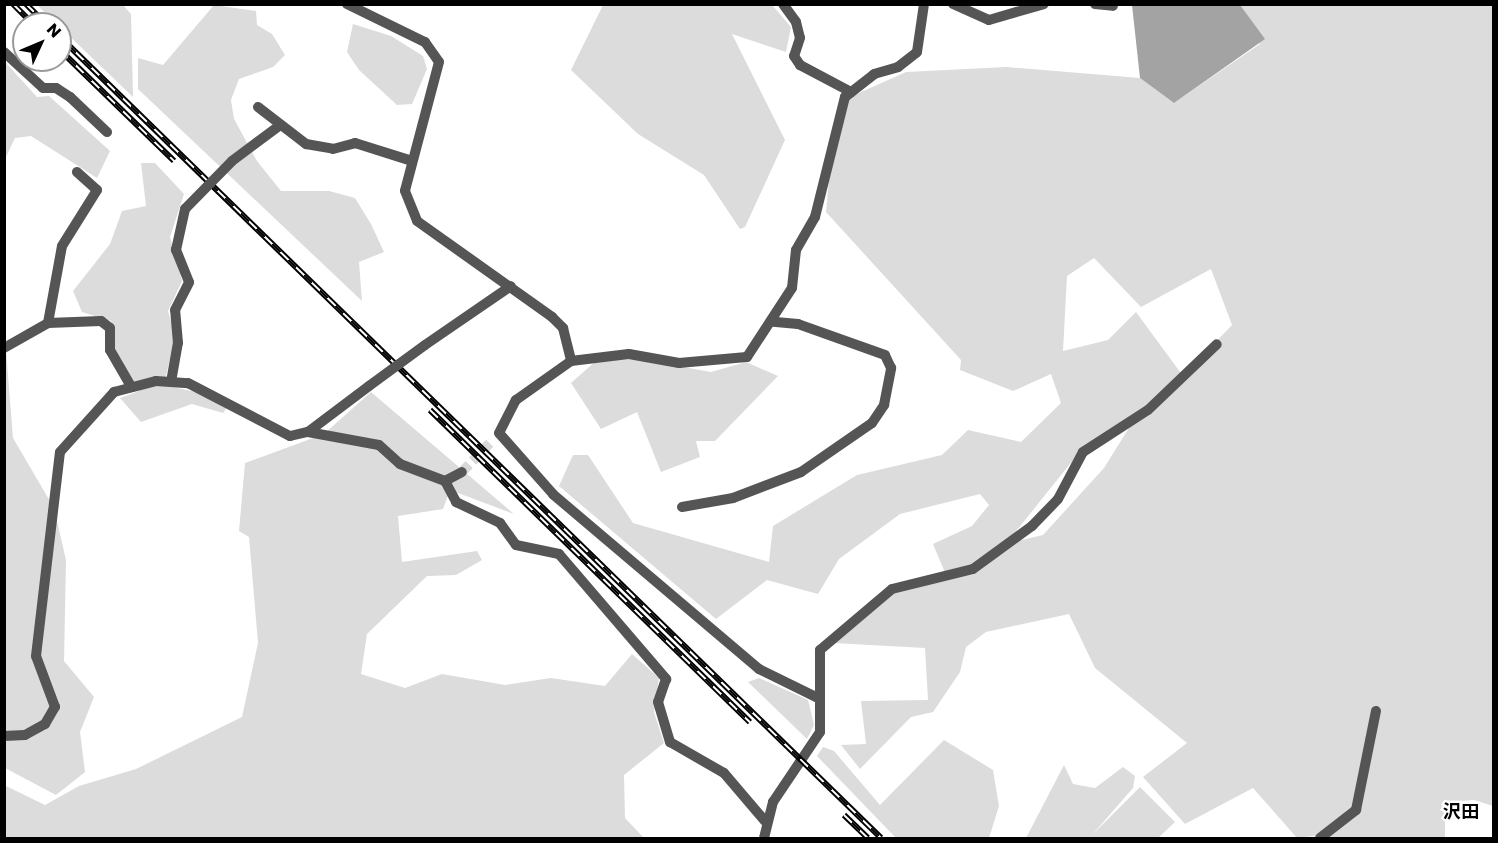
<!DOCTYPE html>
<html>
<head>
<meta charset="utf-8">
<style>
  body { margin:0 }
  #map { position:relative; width:1498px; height:843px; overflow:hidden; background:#fff; font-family:Poppins,"Noto Sans JP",sans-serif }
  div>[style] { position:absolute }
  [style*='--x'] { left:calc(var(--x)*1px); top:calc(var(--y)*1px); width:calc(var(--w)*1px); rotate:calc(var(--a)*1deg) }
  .green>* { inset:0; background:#dcdcdc }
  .water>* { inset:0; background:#a3a3a3 }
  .minor-tunnel>* { height:10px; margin-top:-5px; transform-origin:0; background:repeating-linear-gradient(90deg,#d9d9d9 0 10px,transparent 0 15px) }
  .minor>* { height:10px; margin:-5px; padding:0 5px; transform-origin:5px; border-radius:5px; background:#555 }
  .rail>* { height:6px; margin-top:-3px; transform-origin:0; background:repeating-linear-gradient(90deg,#fff 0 11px,#000 0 22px); box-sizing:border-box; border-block:2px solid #000 }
  .minor-bridge>* { height:10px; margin:-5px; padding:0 5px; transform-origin:5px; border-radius:5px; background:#555 }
  span { translate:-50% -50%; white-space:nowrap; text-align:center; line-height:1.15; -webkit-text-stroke:4.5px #fff; paint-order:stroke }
  .neighbourhood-label { font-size:18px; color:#000; font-weight:700 }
  .frame { position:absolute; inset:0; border:6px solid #000; pointer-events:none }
  .north { position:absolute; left:12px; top:12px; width:60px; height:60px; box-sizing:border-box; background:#fff; border:2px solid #999; border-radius:50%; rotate:46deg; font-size:16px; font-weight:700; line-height:24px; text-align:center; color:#000 }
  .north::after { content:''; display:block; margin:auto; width:21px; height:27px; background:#000; clip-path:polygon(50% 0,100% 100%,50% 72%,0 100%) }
</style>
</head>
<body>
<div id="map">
  <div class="green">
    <div style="clip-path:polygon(37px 5px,123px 5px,131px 14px,133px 97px)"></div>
    <div style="clip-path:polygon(214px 5px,256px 11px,257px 25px,272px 34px,285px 55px,273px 67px,239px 79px,231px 100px,234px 119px,257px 161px,281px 191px,329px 191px,355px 198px,371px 224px,384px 252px,359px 262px,362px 301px,138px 89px,138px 58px,163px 65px)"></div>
    <div style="clip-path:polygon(603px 5px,772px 5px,791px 27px,786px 52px,732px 34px,785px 140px,745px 227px,740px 229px,704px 175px,638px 134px,571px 70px)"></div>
    <div style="clip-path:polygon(evenodd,1240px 5px,1493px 5px,1493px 806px,1474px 800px,1445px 802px,1445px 838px,1329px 838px,1328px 834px,1297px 838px,1253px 788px,1185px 824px,1143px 777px,1187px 743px,1095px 668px,1069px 614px,986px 632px,966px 647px,960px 672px,933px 712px,911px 717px,860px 769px,841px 745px,866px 744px,861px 701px,928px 700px,925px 648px,834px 643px,895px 592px,975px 574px,1017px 541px,1043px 535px,1104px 468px,1132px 423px,1086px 444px,1013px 535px,970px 567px,946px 575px,933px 544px,972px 526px,989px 505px,980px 494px,900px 514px,839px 559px,818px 594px,767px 580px,716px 619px,559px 486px,573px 455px,588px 455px,633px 523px,769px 562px,773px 526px,857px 475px,942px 455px,968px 430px,1021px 442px,1061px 403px,1051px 374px,1013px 391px,960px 370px,961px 360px,826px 212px,831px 157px,850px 97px,906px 72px,1006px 67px,1140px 78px,1174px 103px,1260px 44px,1240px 5px,1094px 258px,1141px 307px,1211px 269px,1232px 325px,1183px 376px,1136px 312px,1108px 340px,1063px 351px,1067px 276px,1094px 258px)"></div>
    <div style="clip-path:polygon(353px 24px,391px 36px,423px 56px,427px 69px,412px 104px,397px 105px,359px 70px,347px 52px)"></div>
    <div style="clip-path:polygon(5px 62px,37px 97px,49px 96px,110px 151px,97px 178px,31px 136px,15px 138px,5px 159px)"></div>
    <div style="clip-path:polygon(141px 163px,155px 163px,184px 194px,170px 237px,182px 281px,168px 311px,175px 336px,164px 385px,210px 395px,228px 406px,223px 413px,192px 404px,141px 422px,120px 398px,139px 391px,113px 349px,111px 321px,82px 312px,73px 291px,110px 244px,122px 211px,146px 206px)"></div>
    <div style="clip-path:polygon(6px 350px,13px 438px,54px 508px,66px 560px,64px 661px,94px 697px,80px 732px,85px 772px,56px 795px,5px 768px)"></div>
    <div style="clip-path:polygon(639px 359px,711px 372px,746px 362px,778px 376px,715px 441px,696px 441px,700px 457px,661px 472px,637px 412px,601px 429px,571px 383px,597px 360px)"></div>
    <div style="clip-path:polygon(371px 392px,514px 514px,450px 490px,443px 509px,398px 516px,402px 562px,477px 551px,482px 560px,456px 575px,427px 576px,367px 634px,361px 674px,405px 688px,442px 674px,505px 685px,551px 678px,605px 686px,632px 654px,659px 678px,654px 712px,664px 743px,624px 775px,625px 818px,644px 838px,5px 838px,4px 785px,45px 805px,79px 786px,136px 769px,242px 717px,258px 643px,249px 537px,239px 531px,245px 463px,324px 434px)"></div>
    <div style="clip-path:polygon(759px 678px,808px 700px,814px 725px,807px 739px,748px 682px)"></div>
    <div style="clip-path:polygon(944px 740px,993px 770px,999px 806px,989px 838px,896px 838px,817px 756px,823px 747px,834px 751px,880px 805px)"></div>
    <div style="clip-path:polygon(1064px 765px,1073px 784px,1095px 788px,1123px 767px,1135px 776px,1133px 788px,1092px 835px,1140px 787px,1175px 822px,1158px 838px,1026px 838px)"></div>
  </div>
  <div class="water">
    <div style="clip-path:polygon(1132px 5px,1240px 5px,1265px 39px,1174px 103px,1140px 78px)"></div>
  </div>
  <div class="minor-tunnel">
    <div style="--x:462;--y:472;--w:42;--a:-46"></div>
  </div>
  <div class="minor">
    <div style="--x:347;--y:4;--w:87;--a:26"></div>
    <div style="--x:425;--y:42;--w:24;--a:55"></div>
    <div style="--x:439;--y:62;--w:133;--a:104.8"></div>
    <div style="--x:405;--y:191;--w:32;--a:68"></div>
    <div style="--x:417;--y:221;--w:166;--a:35.4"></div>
    <div style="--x:552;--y:317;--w:16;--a:45"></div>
    <div style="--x:563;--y:328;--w:34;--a:76"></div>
    <div style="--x:783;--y:4;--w:22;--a:54"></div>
    <div style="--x:796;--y:22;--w:16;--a:76"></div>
    <div style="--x:800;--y:38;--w:19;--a:108"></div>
    <div style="--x:794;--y:56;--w:11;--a:56"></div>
    <div style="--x:800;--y:65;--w:58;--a:27.9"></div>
    <div style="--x:953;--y:4;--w:39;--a:24"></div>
    <div style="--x:989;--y:20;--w:57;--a:-16.2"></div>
    <div style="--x:1095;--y:4;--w:18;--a:6"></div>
    <div style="--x:4;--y:52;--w:53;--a:42.7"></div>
    <div style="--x:43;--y:88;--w:13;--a:0"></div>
    <div style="--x:56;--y:88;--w:17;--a:33"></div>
    <div style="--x:70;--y:97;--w:51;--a:43.4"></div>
    <div style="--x:258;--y:107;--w:61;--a:37.6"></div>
    <div style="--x:306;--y:144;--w:27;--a:10"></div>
    <div style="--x:333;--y:149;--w:23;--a:-15"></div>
    <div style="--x:355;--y:143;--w:57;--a:17.5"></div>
    <div style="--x:232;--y:161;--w:59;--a:-36.7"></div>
    <div style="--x:48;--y:323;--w:78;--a:-79.7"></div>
    <div style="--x:62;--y:246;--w:66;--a:-58"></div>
    <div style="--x:97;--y:190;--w:27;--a:-138"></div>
    <div style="--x:425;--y:345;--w:104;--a:-34.5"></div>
    <div style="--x:4;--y:348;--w:51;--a:-29.6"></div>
    <div style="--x:48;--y:323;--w:53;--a:-2.2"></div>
    <div style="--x:101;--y:321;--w:11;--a:38"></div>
    <div style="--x:110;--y:328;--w:22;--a:90"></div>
    <div style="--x:110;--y:350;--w:39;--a:60"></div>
    <div style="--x:171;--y:382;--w:40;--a:-80"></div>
    <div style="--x:178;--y:343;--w:33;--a:-95"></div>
    <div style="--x:175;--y:310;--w:31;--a:-63"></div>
    <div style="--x:189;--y:282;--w:35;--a:-112"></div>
    <div style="--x:176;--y:250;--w:42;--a:-77.6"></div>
    <div style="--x:308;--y:432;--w:72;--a:10.4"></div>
    <div style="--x:379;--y:445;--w:28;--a:42"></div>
    <div style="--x:400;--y:464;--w:48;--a:20.7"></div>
    <div style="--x:445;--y:481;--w:24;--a:62"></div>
    <div style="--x:456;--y:502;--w:49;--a:25.5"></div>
    <div style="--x:500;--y:523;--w:27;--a:54"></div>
    <div style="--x:516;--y:545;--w:44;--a:11.8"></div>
    <div style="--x:559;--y:554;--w:165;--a:49.4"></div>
    <div style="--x:666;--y:679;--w:24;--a:109"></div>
    <div style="--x:658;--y:702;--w:42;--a:73.3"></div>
    <div style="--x:670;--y:742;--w:62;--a:29.9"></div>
    <div style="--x:724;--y:773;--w:63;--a:49.5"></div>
    <div style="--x:445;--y:481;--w:19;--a:-28"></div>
    <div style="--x:682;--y:507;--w:52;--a:-10"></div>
    <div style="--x:733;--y:498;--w:73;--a:-20.9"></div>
    <div style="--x:801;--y:472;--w:86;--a:-34.6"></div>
    <div style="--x:872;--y:423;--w:22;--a:-56"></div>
    <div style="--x:884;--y:405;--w:38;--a:-79"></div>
    <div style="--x:891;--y:368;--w:14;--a:-115"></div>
    <div style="--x:885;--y:355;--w:92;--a:-160.4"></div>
    <div style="--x:798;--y:324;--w:25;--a:-175"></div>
    <div style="--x:820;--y:699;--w:68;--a:-153.8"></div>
    <div style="--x:759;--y:669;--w:270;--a:-139.7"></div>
    <div style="--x:553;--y:494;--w:81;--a:-131.5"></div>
    <div style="--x:499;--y:433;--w:37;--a:-63"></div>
    <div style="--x:516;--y:400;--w:67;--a:-35.3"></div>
    <div style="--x:571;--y:361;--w:58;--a:-6.9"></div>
    <div style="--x:629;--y:354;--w:51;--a:10.2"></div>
    <div style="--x:679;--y:363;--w:68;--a:-5"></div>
    <div style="--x:747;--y:357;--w:82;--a:-56.9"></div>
    <div style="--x:792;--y:288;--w:38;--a:-84"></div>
    <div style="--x:796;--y:250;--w:38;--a:-60"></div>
    <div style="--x:815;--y:217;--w:124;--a:-76"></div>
    <div style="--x:845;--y:97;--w:37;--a:-38"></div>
    <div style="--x:874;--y:74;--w:25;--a:-16"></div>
    <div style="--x:898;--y:67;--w:24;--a:-38"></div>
    <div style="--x:917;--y:52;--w:49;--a:-81.7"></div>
    <div style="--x:4;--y:736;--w:21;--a:-3"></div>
    <div style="--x:25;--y:735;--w:23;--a:-29"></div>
    <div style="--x:45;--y:724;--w:20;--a:-60"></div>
    <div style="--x:55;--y:707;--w:54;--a:-110.4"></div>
    <div style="--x:36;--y:656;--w:205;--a:-83.3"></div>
    <div style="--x:60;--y:452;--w:81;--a:-48"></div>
    <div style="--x:114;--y:392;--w:43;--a:-14.7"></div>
    <div style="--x:156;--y:381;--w:32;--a:4"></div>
    <div style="--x:188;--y:383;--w:115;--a:27.5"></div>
    <div style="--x:290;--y:436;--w:18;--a:-13"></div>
    <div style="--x:308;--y:432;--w:76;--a:-37"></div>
    <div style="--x:764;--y:838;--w:37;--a:-76"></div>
    <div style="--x:773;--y:802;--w:84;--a:-56.1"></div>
    <div style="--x:820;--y:732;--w:82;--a:-90"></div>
    <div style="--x:820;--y:650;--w:94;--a:-40.3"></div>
    <div style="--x:892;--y:589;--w:83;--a:-13.9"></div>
    <div style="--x:973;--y:569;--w:73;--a:-36.1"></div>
    <div style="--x:1032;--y:526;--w:37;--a:-46"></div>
    <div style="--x:1058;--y:499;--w:53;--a:-62"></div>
    <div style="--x:1083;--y:452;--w:77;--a:-32.9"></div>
    <div style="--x:1148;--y:410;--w:95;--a:-43.7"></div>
    <div style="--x:1320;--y:838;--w:46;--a:-37.9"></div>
    <div style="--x:1356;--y:810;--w:101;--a:-78.6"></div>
  </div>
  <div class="rail">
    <div style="--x:13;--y:4;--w:28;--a:45"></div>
    <div style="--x:26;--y:4;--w:28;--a:45"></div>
    <div style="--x:60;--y:37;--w:1147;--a:44.29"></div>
    <div style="--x:60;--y:50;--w:159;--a:44.2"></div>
    <div style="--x:430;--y:410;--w:447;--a:44.3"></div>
    <div style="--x:844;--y:815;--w:33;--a:44"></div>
  </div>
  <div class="minor-bridge">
    <div style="--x:185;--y:209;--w:67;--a:-45.6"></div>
    <div style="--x:369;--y:386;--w:69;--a:-36.2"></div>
  </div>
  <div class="neighbourhood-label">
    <span style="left:1461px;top:812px">沢田</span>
  </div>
  <div class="frame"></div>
  <div class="north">N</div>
</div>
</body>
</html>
